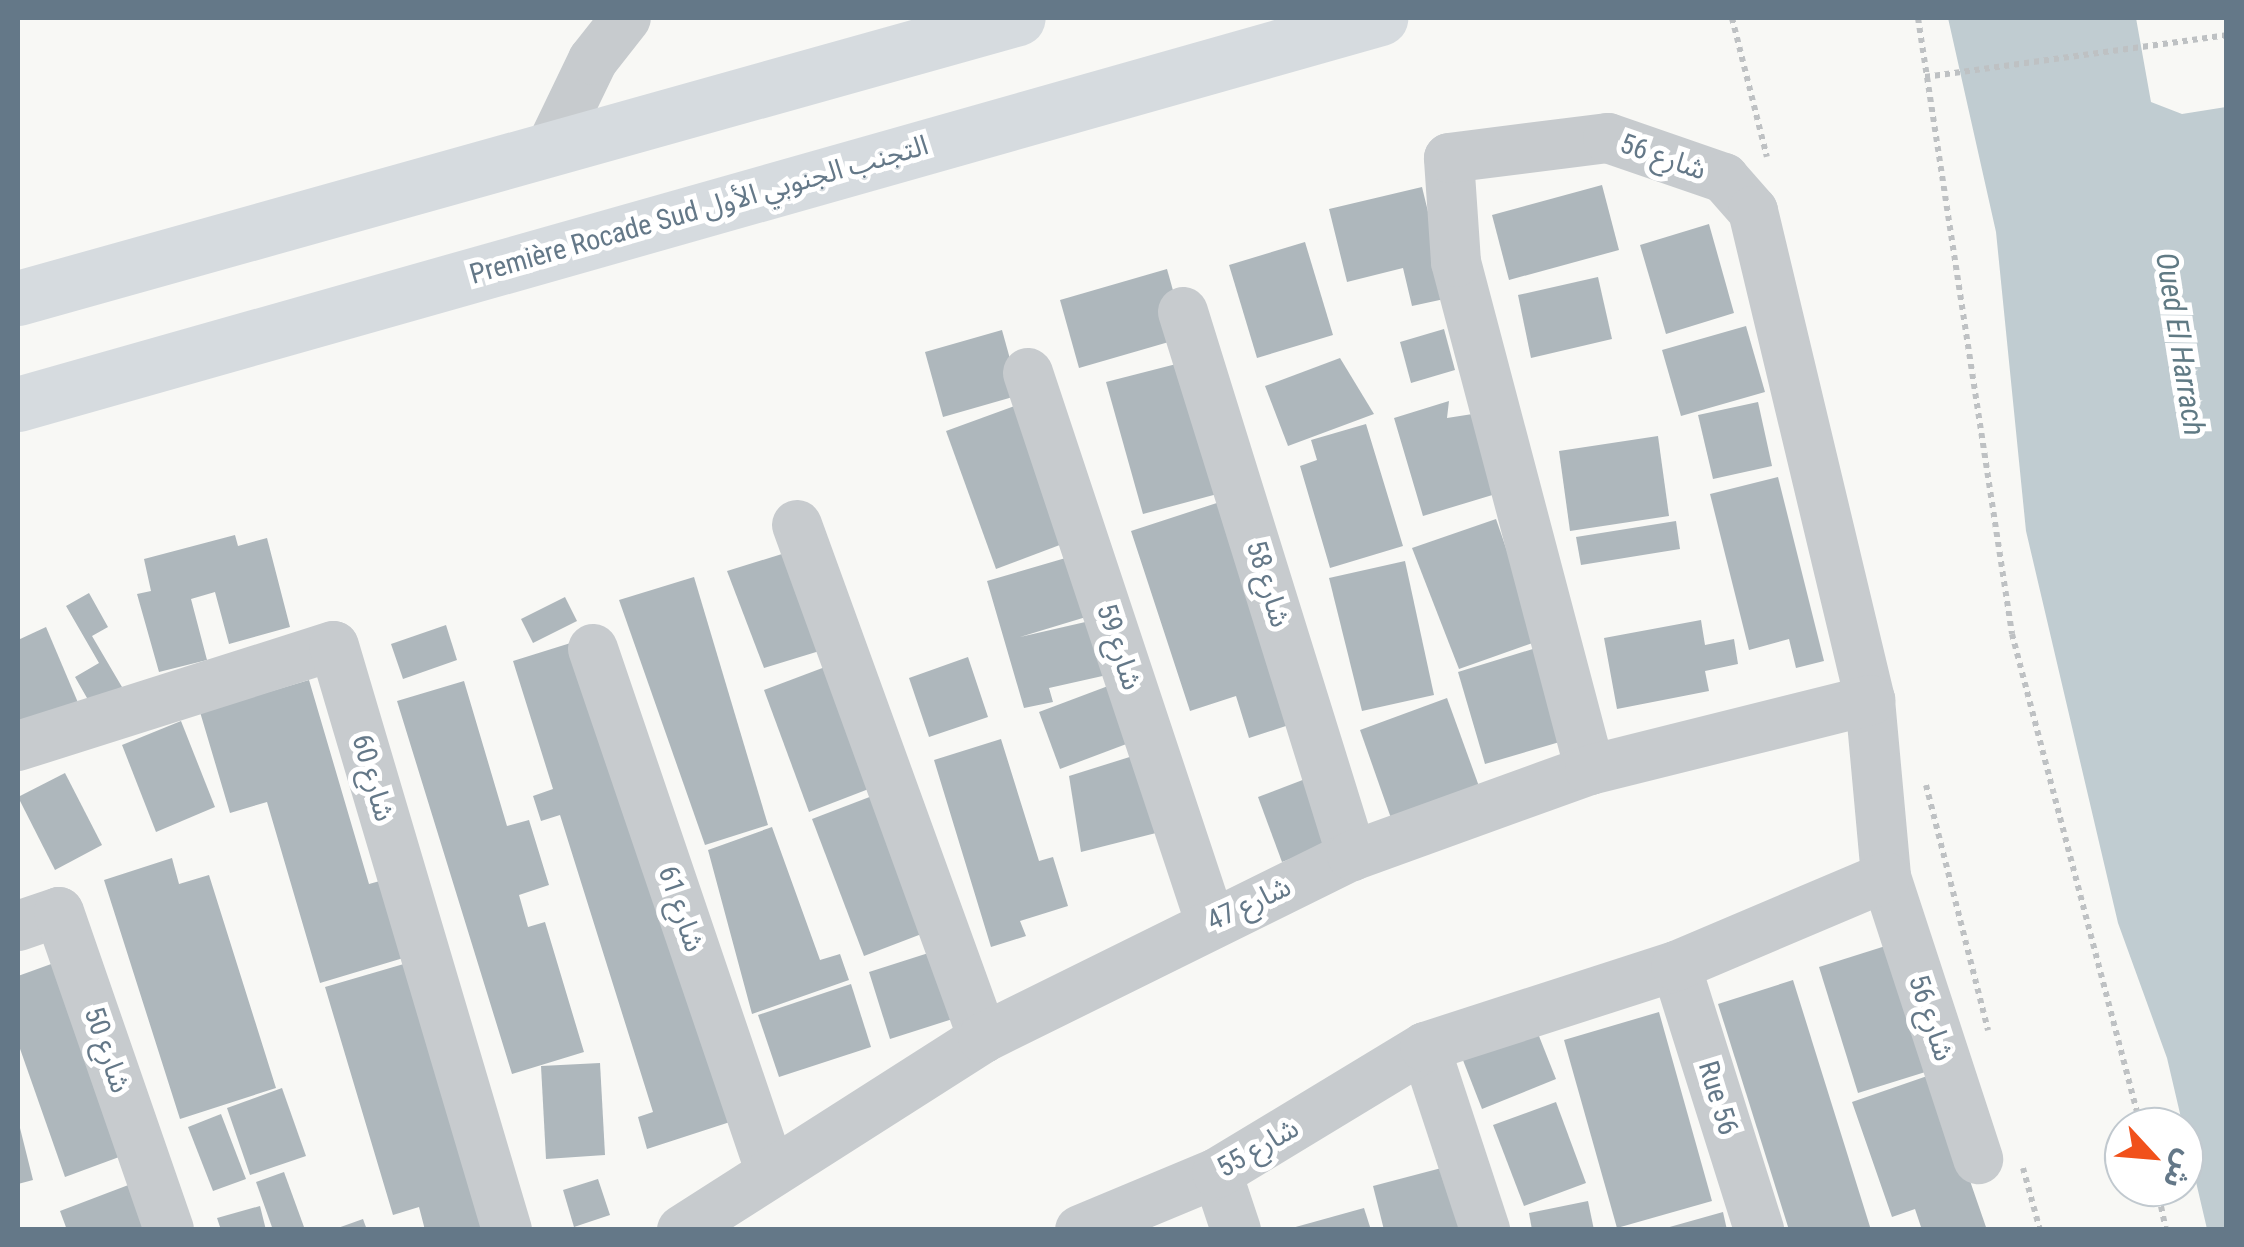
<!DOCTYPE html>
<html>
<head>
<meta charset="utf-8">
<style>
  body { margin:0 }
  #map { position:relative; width:2244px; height:1247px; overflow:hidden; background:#f8f8f5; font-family:"Roboto Condensed","Noto Sans Arabic",sans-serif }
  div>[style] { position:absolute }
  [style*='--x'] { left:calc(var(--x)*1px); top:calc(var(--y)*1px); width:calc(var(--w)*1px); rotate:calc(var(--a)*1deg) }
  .water>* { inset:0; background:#c0ccd1 }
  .building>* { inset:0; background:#aeb7bc }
  .path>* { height:6px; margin-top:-3px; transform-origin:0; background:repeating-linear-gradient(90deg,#bec1c3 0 5px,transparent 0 10px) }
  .street>* { height:50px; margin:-25px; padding:0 25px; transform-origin:25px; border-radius:25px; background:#c7cbce }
  .highway>* { height:55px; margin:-27.5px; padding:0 27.5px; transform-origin:27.5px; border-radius:27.5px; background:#d6dbdf }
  span { translate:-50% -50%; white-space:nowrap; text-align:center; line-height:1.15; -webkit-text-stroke:10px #fff; paint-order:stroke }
  .street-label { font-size:28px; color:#647888 }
  .water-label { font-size:30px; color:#607a84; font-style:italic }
  .frame { position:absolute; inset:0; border:20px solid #647888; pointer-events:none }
  .north { position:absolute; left:2104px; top:1107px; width:100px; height:100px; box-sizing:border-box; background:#fff; border:2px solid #c1c9cf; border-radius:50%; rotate:116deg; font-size:28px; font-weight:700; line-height:40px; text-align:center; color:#647888 }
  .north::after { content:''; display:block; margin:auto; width:35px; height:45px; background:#f1511b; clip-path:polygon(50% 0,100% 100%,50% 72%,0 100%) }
</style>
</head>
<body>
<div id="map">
  <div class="water">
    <div style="clip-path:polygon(1948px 18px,2136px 18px,2151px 102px,2182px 114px,2226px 107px,2226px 1229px,2207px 1229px,2167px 1058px,2118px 923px,2026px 531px,1996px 232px)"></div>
  </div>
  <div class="building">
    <div style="clip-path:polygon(1602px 185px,1619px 250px,1509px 280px,1492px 215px)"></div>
    <div style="clip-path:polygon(1422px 187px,1449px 298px,1412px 306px,1403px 268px,1347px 282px,1329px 209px)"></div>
    <div style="clip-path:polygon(1709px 224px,1734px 313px,1666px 334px,1640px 245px)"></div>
    <div style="clip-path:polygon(1305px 242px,1333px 335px,1257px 358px,1229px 265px)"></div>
    <div style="clip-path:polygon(1167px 269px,1186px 337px,1079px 368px,1060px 300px)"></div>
    <div style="clip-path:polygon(1598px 277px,1612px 339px,1531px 358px,1518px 295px)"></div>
    <div style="clip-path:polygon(1746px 326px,1765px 392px,1681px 416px,1662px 350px)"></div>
    <div style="clip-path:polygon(1444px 329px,1455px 370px,1411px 383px,1400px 342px)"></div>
    <div style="clip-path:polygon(1002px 330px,1020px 395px,943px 417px,925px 352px)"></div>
    <div style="clip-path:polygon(1340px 358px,1374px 414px,1288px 446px,1265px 386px)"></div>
    <div style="clip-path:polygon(1188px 361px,1221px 493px,1143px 514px,1106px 382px)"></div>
    <div style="clip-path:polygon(1449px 401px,1447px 418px,1479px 413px,1499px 493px,1423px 516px,1394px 418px)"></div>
    <div style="clip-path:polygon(1758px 402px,1772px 466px,1713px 479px,1698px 415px)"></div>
    <div style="clip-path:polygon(1023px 403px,1073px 540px,996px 569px,946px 431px)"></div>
    <div style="clip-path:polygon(1366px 424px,1403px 546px,1330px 568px,1300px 466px,1317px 460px,1311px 440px)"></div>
    <div style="clip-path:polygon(1658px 436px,1669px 516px,1570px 531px,1559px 451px)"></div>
    <div style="clip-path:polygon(1778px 477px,1824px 661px,1796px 668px,1789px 639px,1749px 650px,1710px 494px)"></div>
    <div style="clip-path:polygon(1226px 500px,1298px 722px,1249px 738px,1236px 696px,1190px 711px,1131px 531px)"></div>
    <div style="clip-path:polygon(1496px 519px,1538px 641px,1459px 669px,1412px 548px)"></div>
    <div style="clip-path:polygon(1676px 521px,1680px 549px,1581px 565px,1576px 537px)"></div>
    <div style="clip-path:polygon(235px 535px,238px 546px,267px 538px,290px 627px,229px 644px,215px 592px,191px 599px,207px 660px,159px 672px,137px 594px,151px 591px,144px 559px)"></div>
    <div style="clip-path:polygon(798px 549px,826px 649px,764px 668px,727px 571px)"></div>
    <div style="clip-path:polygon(1069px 557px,1086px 617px,1020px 637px,1094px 620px,1107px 675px,1049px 688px,1053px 702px,1024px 708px,987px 581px)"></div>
    <div style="clip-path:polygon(1405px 561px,1434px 695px,1362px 711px,1329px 578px)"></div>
    <div style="clip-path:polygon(694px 577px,768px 825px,705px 845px,619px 600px)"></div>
    <div style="clip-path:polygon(89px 593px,108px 627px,92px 636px,122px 687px,91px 705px,75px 677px,99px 663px,66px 606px)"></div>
    <div style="clip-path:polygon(565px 597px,577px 621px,533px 643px,521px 619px)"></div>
    <div style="clip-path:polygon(1701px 620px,1705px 645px,1734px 639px,1738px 664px,1705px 671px,1709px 691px,1617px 709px,1604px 638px)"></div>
    <div style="clip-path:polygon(446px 625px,457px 660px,403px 679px,391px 644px)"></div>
    <div style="clip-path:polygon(46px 627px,79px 705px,18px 731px,18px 640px)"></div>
    <div style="clip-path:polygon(577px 641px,730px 1122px,647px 1149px,638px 1117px,653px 1112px,560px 815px,541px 821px,533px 796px,553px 789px,513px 661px)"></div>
    <div style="clip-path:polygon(1536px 648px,1563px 741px,1485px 764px,1458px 672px)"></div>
    <div style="clip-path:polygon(968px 657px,988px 717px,929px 737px,909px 678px)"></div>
    <div style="clip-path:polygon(833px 664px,879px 785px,809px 812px,764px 690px)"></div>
    <div style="clip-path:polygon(309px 680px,369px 884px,387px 879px,410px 956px,320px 983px,267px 802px,230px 813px,200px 712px)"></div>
    <div style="clip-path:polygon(464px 681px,507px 826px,529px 820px,549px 885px,519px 895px,528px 927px,545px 922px,584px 1052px,512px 1074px,397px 701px)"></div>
    <div style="clip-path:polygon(1116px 683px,1137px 740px,1060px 769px,1039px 712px)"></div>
    <div style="clip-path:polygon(1447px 698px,1480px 789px,1392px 821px,1360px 730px)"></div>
    <div style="clip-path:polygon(181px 721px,215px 807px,156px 832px,122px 745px)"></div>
    <div style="clip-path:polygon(1001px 739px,1039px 861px,1053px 857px,1068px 906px,1020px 921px,1026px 936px,991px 947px,934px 760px)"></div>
    <div style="clip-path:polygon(1136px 755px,1160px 832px,1081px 852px,1069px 776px)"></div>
    <div style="clip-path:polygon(65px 773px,102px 845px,55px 870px,18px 797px)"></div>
    <div style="clip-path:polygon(1313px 776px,1338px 841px,1282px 862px,1258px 797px)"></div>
    <div style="clip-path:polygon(880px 793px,932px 930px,864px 956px,812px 819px)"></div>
    <div style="clip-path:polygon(772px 827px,820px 960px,840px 954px,849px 980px,752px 1014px,708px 850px)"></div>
    <div style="clip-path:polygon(172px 858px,179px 884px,209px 875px,276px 1088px,180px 1119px,104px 880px)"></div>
    <div style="clip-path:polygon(1895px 943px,1935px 1069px,1858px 1093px,1819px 967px)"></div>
    <div style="clip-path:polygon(941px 949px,962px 1016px,890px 1039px,869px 972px)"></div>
    <div style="clip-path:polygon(414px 961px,494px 1230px,425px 1230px,419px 1207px,393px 1215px,325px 987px)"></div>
    <div style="clip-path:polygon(54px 963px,130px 1153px,65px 1177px,18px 1043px,18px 976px)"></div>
    <div style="clip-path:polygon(1793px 980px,1871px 1230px,1789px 1230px,1718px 1004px)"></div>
    <div style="clip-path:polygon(851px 984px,871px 1047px,779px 1077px,758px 1015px)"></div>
    <div style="clip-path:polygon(1659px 1012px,1712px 1201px,1617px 1228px,1564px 1040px)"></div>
    <div style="clip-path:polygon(1533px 1021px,1556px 1079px,1482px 1109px,1459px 1050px)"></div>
    <div style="clip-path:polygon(600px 1063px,605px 1155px,546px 1159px,541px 1066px)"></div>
    <div style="clip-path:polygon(1933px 1074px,1987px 1230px,1922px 1230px,1915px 1209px,1892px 1217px,1852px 1102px)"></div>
    <div style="clip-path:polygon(282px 1088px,306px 1156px,250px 1175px,227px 1108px)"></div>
    <div style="clip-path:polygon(1556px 1102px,1586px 1183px,1524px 1206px,1493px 1125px)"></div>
    <div style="clip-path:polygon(221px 1114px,246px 1179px,213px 1191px,188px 1127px)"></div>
    <div style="clip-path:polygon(19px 1124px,33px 1180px,18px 1184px,18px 1125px)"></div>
    <div style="clip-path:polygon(1449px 1166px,1466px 1230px,1384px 1230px,1373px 1186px)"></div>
    <div style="clip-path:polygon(284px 1172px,304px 1227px,295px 1230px,273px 1230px,256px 1182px)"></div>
    <div style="clip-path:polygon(598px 1179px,610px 1215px,574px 1227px,563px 1190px)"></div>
    <div style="clip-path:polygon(131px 1184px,149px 1230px,67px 1230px,60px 1211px)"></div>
    <div style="clip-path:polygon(1588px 1201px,1594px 1230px,1532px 1230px,1529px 1213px)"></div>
    <div style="clip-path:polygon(260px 1206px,266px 1230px,221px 1230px,217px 1218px)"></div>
    <div style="clip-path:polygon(1364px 1208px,1371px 1230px,1292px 1230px,1292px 1228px)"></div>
    <div style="clip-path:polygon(1723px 1212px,1727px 1230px,1666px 1230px,1666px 1228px)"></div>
    <div style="clip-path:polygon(363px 1219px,367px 1230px,335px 1230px,335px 1229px)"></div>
  </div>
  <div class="path">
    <div style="--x:1732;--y:18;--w:143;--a:75.9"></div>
    <div style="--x:1918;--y:18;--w:623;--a:81.32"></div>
    <div style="--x:2012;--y:634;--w:510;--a:75.34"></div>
    <div style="--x:1925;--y:77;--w:304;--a:-7.9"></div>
    <div style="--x:1926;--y:785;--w:253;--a:75.8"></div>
    <div style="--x:2023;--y:1168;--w:64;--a:74.7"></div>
    <div style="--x:2157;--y:1187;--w:44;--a:78.2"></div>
  </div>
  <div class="street">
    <div style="--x:553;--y:143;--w:92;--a:-64.3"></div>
    <div style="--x:593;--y:60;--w:53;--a:-51.8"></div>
    <div style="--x:1183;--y:312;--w:570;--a:72.74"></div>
    <div style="--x:1028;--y:373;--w:577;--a:71.63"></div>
    <div style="--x:797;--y:525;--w:546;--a:70.07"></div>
    <div style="--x:593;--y:649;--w:550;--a:71.24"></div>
    <div style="--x:18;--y:746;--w:331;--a:-17.6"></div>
    <div style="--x:334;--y:646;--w:609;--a:73.5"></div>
    <div style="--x:1590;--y:770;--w:525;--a:-104.78"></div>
    <div style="--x:1456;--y:262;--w:104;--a:-93.9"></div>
    <div style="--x:1449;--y:158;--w:160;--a:-7.2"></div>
    <div style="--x:1608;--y:138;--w:123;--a:19"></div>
    <div style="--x:1724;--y:178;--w:44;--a:48.7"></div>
    <div style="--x:1753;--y:211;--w:503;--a:76.54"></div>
    <div style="--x:1870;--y:700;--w:178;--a:84.8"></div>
    <div style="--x:1886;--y:877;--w:297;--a:71.9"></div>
    <div style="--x:18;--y:926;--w:43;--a:-18.9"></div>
    <div style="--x:59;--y:912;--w:336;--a:70.9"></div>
    <div style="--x:1676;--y:966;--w:277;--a:72.5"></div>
    <div style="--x:1425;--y:1047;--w:193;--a:71.8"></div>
    <div style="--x:1217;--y:1173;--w:60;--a:71.6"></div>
    <div style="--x:682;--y:1230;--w:357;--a:-32.5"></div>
    <div style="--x:983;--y:1038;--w:411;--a:-26.3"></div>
    <div style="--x:1352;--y:856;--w:253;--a:-19.9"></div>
    <div style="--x:1590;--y:770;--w:289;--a:-14"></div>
    <div style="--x:1080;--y:1230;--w:148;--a:-22.6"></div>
    <div style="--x:1217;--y:1173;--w:243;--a:-31.2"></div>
    <div style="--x:1425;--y:1047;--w:264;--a:-17.9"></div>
    <div style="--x:1676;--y:966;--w:228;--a:-23"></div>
  </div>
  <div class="highway">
    <div style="--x:18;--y:298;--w:1038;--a:-15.64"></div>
    <div style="--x:18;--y:404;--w:1416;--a:-15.82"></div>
  </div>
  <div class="street-label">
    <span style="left:1663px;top:157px;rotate:19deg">شارع 56</span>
    <span style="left:699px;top:210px;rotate:-16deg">Première Rocade Sud التجنب الجنوبي الأول</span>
    <span style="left:1268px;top:584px;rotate:73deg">شارع 58</span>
    <span style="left:1119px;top:647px;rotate:72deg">شارع 59</span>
    <span style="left:373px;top:778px;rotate:74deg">شارع 60</span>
    <span style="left:1249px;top:904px;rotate:-25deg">شارع 47</span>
    <span style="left:681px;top:909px;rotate:71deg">شارع 61</span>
    <span style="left:1931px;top:1018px;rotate:72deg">شارع 56</span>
    <span style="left:107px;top:1050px;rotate:71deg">شارع 50</span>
    <span style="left:1718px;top:1098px;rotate:73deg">Rue 56</span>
    <span style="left:1258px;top:1148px;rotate:-30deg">شارع 55</span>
  </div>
  <div class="water-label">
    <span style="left:2180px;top:344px;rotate:81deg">Oued El Harrach</span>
  </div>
  <div class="frame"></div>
  <div class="north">ش</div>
</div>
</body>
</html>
